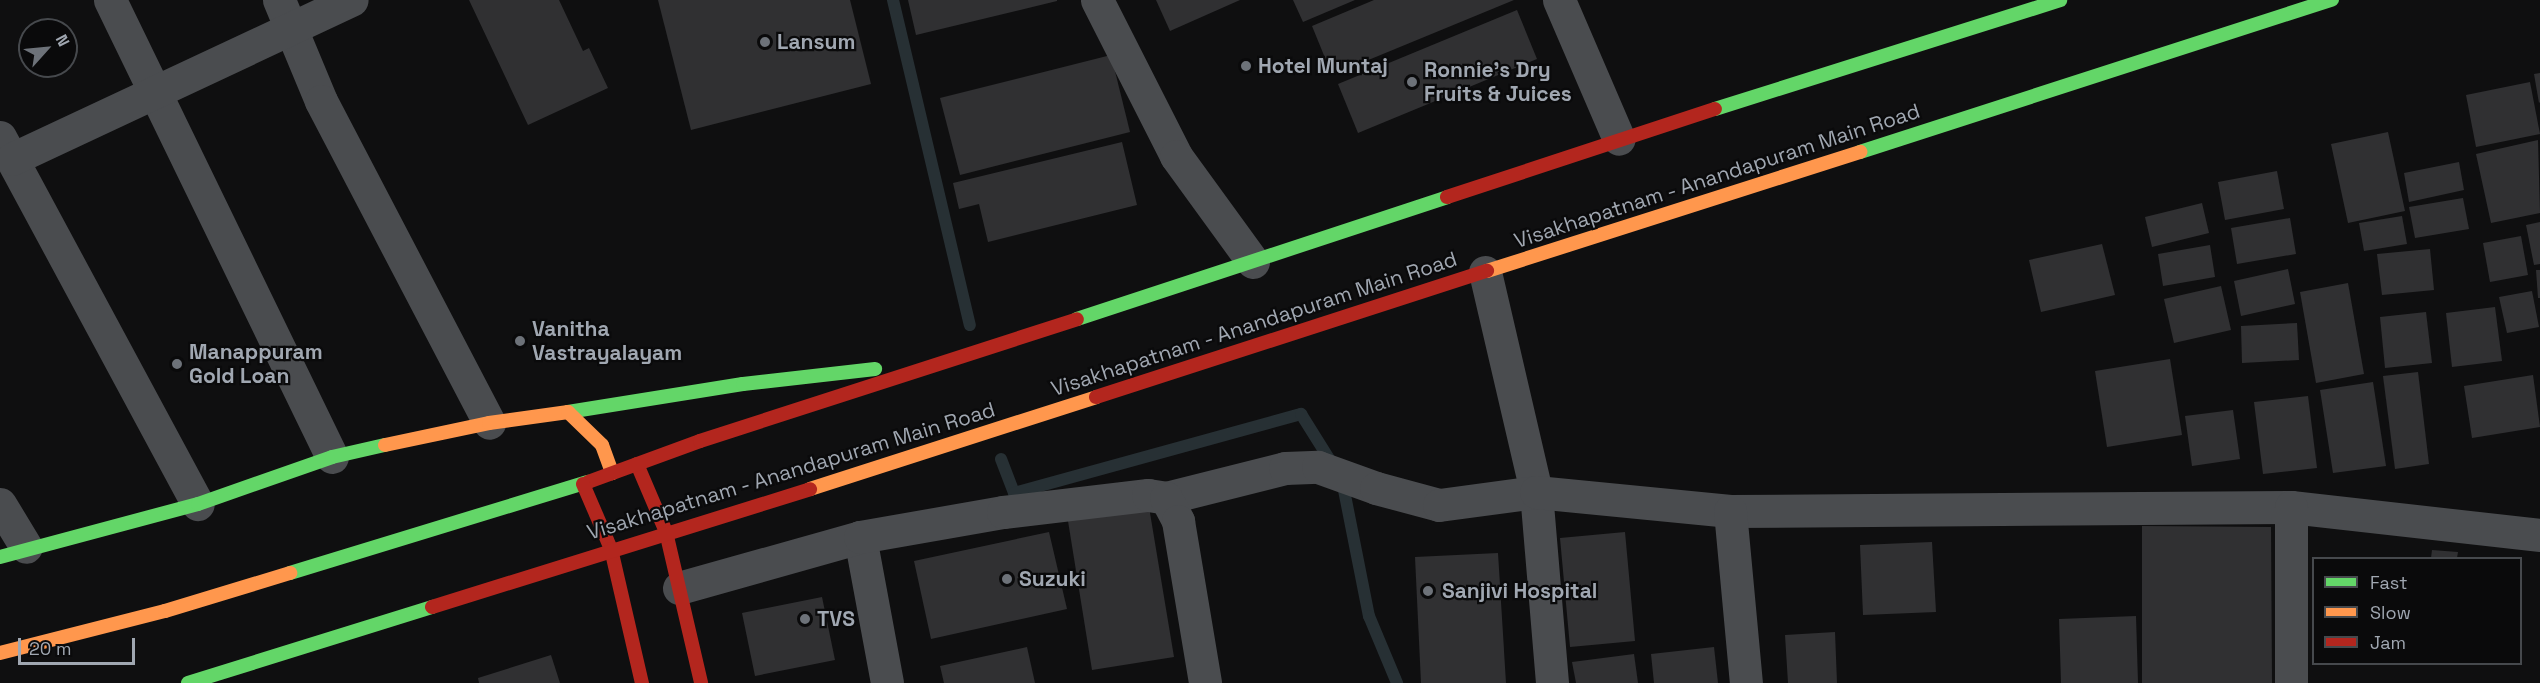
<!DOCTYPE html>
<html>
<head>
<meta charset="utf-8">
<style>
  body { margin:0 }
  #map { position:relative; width:2540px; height:683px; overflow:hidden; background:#0f0f10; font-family:"Space Grotesk",sans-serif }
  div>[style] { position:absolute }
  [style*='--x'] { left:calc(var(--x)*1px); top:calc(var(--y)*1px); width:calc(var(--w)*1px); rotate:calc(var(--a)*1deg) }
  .stream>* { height:12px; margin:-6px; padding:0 6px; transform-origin:6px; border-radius:6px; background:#273034 }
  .building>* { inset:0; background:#303032 }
  .street>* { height:33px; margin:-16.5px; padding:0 16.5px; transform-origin:16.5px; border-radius:16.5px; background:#4a4c4f }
  .fast>* { height:14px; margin:-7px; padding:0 7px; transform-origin:7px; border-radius:7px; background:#63d668 }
  .slow>* { height:14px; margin:-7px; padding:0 7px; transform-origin:7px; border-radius:7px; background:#ff974d }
  .jam>* { height:14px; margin:-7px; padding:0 7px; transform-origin:7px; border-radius:7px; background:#b3261e }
  .dots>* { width:16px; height:16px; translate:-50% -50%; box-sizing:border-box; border:3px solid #0a0a0b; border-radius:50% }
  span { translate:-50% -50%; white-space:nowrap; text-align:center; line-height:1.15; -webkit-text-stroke:4.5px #0a0a0b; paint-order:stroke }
  .poi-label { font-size:21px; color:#a0a7b1; font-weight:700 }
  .left { translate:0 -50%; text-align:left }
  .street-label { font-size:21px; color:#a0a7b1 }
  .legend { position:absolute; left:2312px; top:557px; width:210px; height:108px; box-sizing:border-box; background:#0a0a0b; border:2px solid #46494d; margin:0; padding:8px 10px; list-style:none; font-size:18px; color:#a0a7b1 }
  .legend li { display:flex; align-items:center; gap:12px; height:30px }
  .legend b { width:30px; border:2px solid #46494d }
  .north { position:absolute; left:18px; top:18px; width:60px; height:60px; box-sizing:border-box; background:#0a0a0b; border:2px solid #46494d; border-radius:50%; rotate:63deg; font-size:16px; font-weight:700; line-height:24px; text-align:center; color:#a0a7b1 }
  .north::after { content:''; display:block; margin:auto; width:21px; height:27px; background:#6d7279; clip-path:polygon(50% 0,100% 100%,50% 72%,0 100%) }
  .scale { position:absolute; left:18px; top:638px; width:117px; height:27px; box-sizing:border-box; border:3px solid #a0a7b1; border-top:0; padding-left:8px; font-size:18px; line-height:21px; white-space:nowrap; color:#a0a7b1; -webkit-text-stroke:4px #0a0a0b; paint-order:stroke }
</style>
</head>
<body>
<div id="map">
  <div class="stream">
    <div style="--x:893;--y:0;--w:334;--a:76.7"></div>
    <div style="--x:1001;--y:459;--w:36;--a:69"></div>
    <div style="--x:1014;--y:493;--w:298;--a:-15.4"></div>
    <div style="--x:1301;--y:414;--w:60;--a:57.9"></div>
    <div style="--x:1342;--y:480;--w:139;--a:78.8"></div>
    <div style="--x:1369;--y:616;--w:73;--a:67.3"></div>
  </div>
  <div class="building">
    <div style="clip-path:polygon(469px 0,559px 0,583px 51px,589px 48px,608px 88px,528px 125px)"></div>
    <div style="clip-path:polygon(658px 0,850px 0,871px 84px,691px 130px)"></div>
    <div style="clip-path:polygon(908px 0,1057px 0,1057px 1px,916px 35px)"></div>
    <div style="clip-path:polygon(1156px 0,1240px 0,1170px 31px)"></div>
    <div style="clip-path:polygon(1293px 0,1355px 0,1303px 22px)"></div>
    <div style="clip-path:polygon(1374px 0,1514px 0,1332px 75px,1312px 26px)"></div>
    <div style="clip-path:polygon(1517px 10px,1537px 59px,1358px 133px,1338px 84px)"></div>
    <div style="clip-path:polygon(1111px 55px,1130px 132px,960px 175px,940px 98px)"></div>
    <div style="clip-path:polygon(2540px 73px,2540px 102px,2539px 103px,2534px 74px)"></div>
    <div style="clip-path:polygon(2530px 82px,2540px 134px,2476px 147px,2466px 95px)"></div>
    <div style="clip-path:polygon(2388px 132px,2405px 211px,2348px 223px,2331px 144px)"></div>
    <div style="clip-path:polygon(2538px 140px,2540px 213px,2491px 223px,2476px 154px)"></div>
    <div style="clip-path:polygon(1122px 142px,1137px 205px,988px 242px,979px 204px,959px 209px,953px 183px)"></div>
    <div style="clip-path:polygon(2459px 162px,2464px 190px,2409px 202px,2404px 173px)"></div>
    <div style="clip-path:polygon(2277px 171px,2284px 209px,2225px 220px,2218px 182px)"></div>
    <div style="clip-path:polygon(2463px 198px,2469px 229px,2415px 238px,2409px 207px)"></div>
    <div style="clip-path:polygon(2202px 203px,2209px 233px,2152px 247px,2145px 217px)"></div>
    <div style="clip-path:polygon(2402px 216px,2407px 244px,2364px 251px,2359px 223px)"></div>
    <div style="clip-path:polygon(2290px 218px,2296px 254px,2237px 264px,2231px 228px)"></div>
    <div style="clip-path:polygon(2540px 222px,2540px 264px,2534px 265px,2526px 225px)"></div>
    <div style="clip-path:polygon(2521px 236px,2528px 275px,2490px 282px,2483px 243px)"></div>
    <div style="clip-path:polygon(2102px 244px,2115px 295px,2041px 312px,2029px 260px)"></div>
    <div style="clip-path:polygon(2210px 245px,2215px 277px,2163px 286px,2158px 254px)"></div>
    <div style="clip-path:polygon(2430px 249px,2434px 290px,2382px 295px,2377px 254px)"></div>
    <div style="clip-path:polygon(2288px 269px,2295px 304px,2241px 316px,2234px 281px)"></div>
    <div style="clip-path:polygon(2536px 270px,2540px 270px,2540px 298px,2538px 298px)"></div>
    <div style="clip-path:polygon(2348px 283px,2364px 374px,2316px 383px,2300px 292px)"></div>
    <div style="clip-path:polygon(2221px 286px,2231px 330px,2174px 343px,2164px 299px)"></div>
    <div style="clip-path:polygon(2532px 291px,2539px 327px,2507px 333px,2499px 297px)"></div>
    <div style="clip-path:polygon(2495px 307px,2502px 361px,2452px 367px,2446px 313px)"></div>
    <div style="clip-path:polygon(2426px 312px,2432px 363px,2385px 368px,2380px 317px)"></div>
    <div style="clip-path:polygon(2297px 323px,2299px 360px,2242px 363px,2241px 326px)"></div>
    <div style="clip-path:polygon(2170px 359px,2182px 435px,2107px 447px,2095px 371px)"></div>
    <div style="clip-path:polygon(2418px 372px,2429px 464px,2395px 469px,2383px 376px)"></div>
    <div style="clip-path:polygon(2533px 375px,2540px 427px,2472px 438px,2464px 386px)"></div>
    <div style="clip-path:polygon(2373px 382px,2386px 466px,2333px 473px,2320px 390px)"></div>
    <div style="clip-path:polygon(2308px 396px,2317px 468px,2263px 474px,2254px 402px)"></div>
    <div style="clip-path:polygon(2233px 410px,2240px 459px,2192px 466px,2185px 416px)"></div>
    <div style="clip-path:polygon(1149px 507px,1174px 657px,1092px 670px,1068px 521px)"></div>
    <div style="clip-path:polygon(2142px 526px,2271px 527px,2272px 683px,2142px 683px)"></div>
    <div style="clip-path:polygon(1049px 532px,1067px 609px,931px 639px,914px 561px)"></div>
    <div style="clip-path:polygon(1625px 532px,1635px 641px,1570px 647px,1560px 538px)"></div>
    <div style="clip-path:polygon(1932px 542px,1936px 612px,1863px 615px,1860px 545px)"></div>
    <div style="clip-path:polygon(2432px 550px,2458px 552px,2457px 558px,2431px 558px)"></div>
    <div style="clip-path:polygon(1498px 553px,1506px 683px,1421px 683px,1415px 557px)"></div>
    <div style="clip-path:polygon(822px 597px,835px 660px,755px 676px,742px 613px)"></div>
    <div style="clip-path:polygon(2136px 616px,2138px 683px,2061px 683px,2059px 619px)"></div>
    <div style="clip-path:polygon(1835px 632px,1837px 683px,1788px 683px,1785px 635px)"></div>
    <div style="clip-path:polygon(1027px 647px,1035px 683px,944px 683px,940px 666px)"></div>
    <div style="clip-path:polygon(1714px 647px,1718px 683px,1654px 683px,1651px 654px)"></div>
    <div style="clip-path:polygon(1634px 654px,1638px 683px,1576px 683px,1572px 662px)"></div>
    <div style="clip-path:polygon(551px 655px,560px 683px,479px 683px,478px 678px)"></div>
  </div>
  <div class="street">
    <div style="--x:110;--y:0;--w:508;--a:64.09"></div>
    <div style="--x:279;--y:0;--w:109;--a:67.4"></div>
    <div style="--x:321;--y:101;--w:363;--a:62.4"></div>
    <div style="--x:1097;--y:0;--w:175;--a:63.1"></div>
    <div style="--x:1176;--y:156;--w:131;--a:54"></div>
    <div style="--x:1559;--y:0;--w:151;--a:66.7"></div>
    <div style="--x:0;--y:137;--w:417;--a:61.7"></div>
    <div style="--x:12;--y:159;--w:375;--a:-25.1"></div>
    <div style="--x:1485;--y:272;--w:226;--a:76.9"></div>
    <div style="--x:1536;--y:492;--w:192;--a:85.2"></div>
    <div style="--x:1166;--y:498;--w:123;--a:-14.1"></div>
    <div style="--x:1285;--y:468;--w:33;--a:-2"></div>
    <div style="--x:1318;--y:467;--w:62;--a:19.9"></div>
    <div style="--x:1376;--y:488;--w:65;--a:15.1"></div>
    <div style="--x:1439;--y:505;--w:98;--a:-7.6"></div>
    <div style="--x:1536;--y:492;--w:195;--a:5.6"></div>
    <div style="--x:1730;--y:511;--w:561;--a:-0.41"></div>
    <div style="--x:2291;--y:507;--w:251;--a:6.4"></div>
    <div style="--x:0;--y:504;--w:50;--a:58.8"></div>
    <div style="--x:2291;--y:507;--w:176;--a:90"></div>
    <div style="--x:1730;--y:511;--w:173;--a:84.7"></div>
    <div style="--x:860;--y:537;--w:148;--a:79.5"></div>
    <div style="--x:679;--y:588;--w:188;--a:-15.7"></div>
    <div style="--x:860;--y:537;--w:145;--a:-9.9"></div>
    <div style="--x:1003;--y:512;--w:146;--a:-6.7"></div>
    <div style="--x:1148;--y:495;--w:18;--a:9"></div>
    <div style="--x:1166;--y:498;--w:26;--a:62"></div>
    <div style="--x:1178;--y:521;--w:164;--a:80.5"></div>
  </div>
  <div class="fast">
    <div style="--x:1715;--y:109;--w:362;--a:-17.5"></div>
    <div style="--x:1860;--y:152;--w:496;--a:-17.9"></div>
    <div style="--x:1077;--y:319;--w:390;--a:-18.2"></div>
    <div style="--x:568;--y:412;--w:177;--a:-9.1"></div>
    <div style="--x:743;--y:384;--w:133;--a:-6.5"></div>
    <div style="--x:0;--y:557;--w:205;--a:-15"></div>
    <div style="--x:198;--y:504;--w:142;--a:-19.3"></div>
    <div style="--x:332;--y:457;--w:54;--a:-12.8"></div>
    <div style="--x:290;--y:573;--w:312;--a:-17"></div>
    <div style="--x:188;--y:683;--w:256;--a:-17.3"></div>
  </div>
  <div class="slow">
    <div style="--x:1487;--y:271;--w:392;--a:-17.7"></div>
    <div style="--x:385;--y:445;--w:106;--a:-11.9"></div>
    <div style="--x:489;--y:423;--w:80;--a:-7.9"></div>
    <div style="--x:568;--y:412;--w:47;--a:44.1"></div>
    <div style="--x:602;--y:445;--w:30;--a:70"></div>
    <div style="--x:810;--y:489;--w:300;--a:-17.8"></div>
    <div style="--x:0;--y:653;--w:170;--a:-14.3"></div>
    <div style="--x:165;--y:611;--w:131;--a:-16.9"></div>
  </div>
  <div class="jam">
    <div style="--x:1447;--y:197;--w:282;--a:-18.2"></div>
    <div style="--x:1096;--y:397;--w:411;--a:-17.9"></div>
    <div style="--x:637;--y:464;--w:74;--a:66.9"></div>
    <div style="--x:666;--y:532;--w:155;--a:76.9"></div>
    <div style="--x:588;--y:482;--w:119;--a:-20.1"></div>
    <div style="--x:700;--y:441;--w:396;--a:-17.9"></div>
    <div style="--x:583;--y:484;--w:71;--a:66.7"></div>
    <div style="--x:611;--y:549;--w:138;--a:77"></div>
    <div style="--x:432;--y:607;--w:396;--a:-17.3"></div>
  </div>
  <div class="dots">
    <div style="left:765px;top:42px;background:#6d7279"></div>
    <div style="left:1246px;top:66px;background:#6d7279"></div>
    <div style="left:1412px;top:82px;background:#6d7279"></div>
    <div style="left:520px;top:341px;background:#6d7279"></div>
    <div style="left:177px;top:364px;background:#6d7279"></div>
    <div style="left:1007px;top:579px;background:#6d7279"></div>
    <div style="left:1428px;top:591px;background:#6d7279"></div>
    <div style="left:805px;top:619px;background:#6d7279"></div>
  </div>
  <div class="poi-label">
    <span class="left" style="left:777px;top:42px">Lansum</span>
    <span class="left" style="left:1258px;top:66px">Hotel Muntaj</span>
    <span class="left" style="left:1424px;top:82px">Ronnie's Dry<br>Fruits &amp; Juices</span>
    <span class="left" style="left:532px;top:341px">Vanitha<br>Vastrayalayam</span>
    <span class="left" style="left:189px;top:364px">Manappuram<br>Gold Loan</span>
    <span class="left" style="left:1019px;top:579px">Suzuki</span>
    <span class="left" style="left:1442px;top:591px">Sanjivi Hospital</span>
    <span class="left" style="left:817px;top:619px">TVS</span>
  </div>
  <div class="street-label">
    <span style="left:1717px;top:176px;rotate:-18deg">Visakhapatnam - Anandapuram Main Road</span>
    <span style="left:1254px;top:324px;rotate:-18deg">Visakhapatnam - Anandapuram Main Road</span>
    <span style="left:791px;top:471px;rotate:-17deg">Visakhapatnam - Anandapuram Main Road</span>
  </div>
  <ul class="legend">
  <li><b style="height:8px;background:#63d668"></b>Fast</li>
  <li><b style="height:8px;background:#ff974d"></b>Slow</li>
  <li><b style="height:8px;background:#b3261e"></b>Jam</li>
  </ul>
  <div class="north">N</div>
  <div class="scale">20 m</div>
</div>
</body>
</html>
